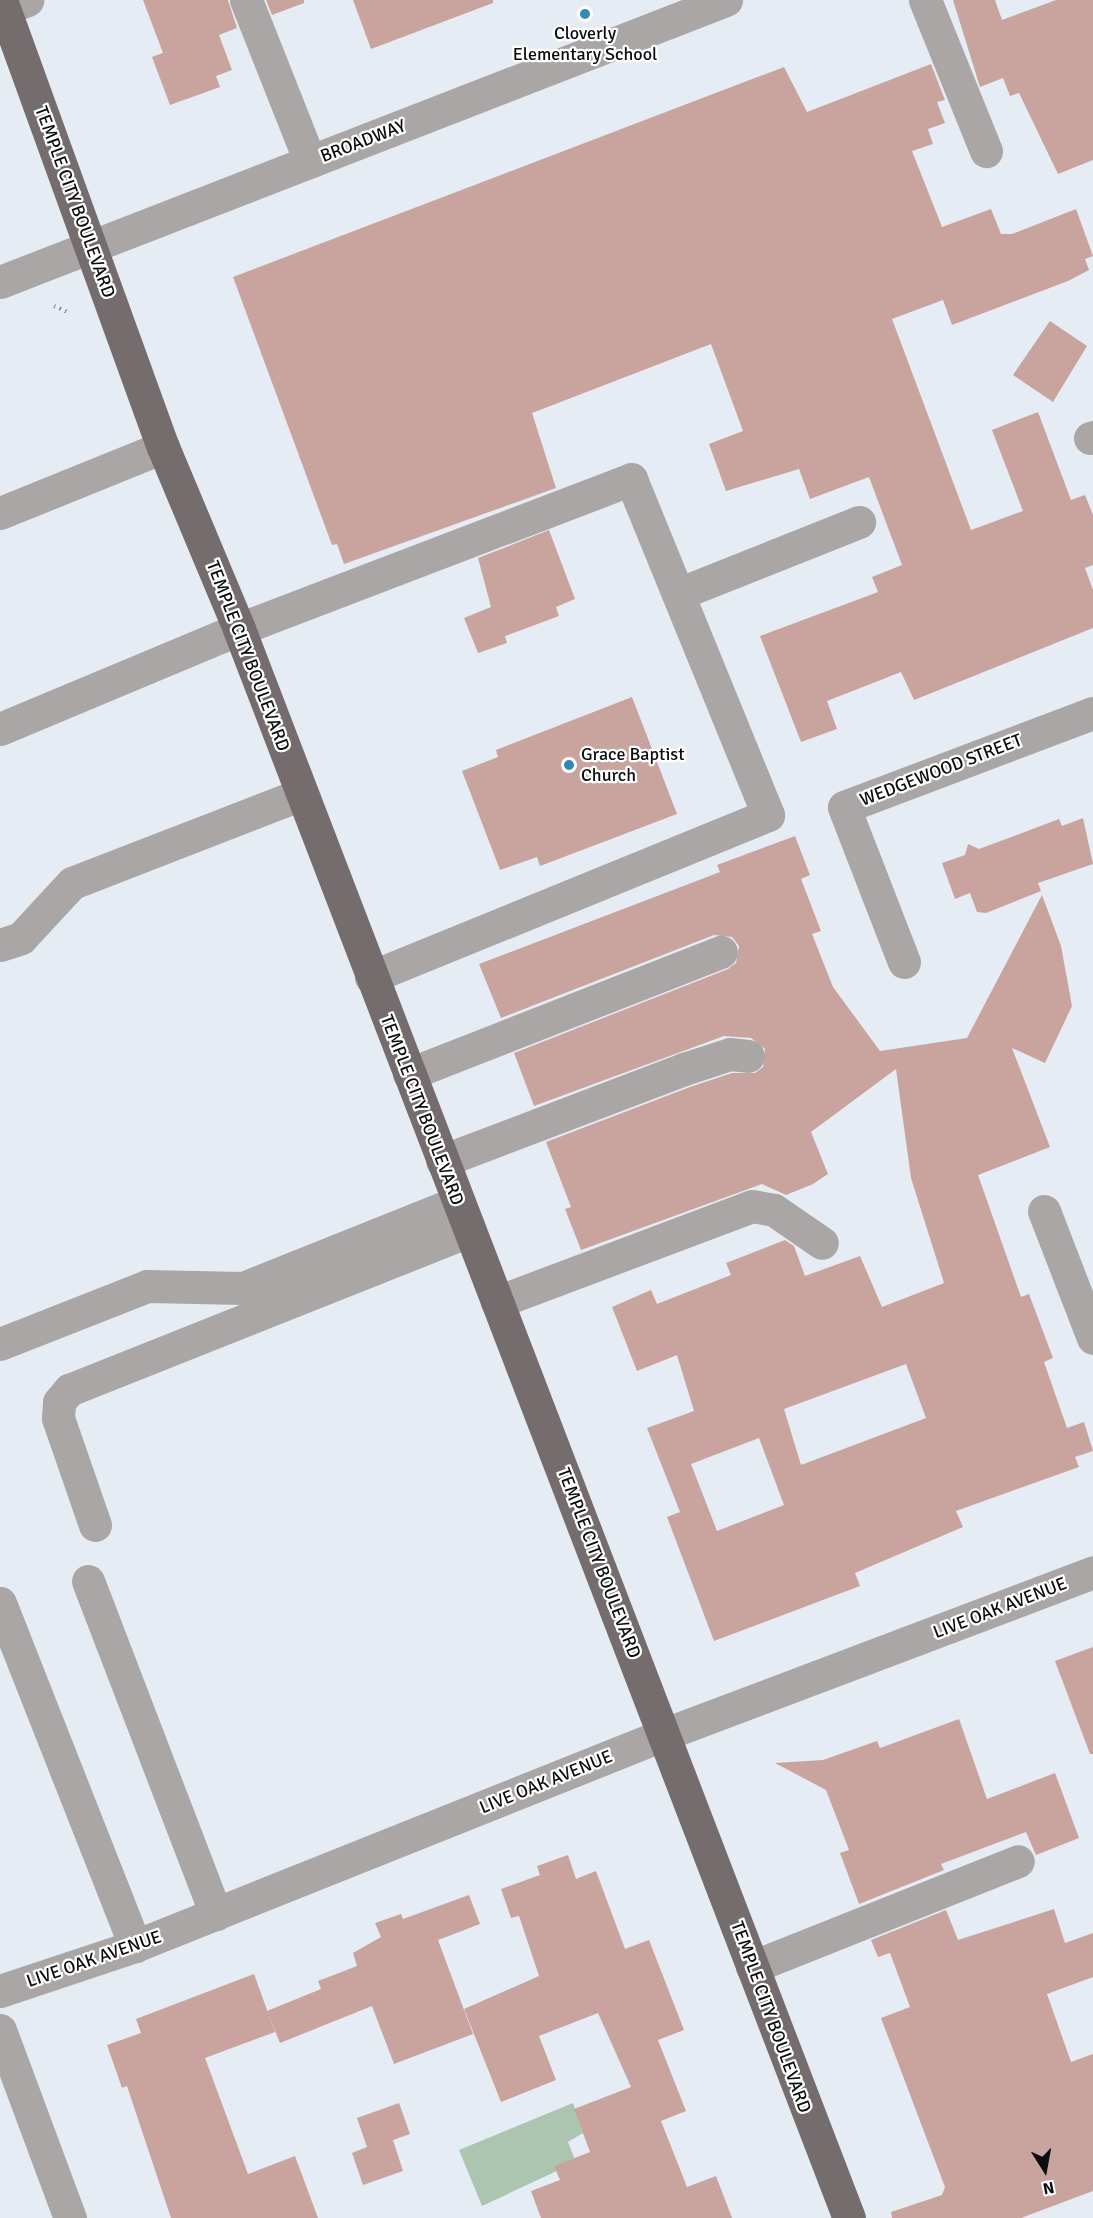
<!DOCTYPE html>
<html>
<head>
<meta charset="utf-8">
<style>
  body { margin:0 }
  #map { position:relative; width:1093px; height:2218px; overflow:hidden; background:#e5ecf4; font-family:Signika,sans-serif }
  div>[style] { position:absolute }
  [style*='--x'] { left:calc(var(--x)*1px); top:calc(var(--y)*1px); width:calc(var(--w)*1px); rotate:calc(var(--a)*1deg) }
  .green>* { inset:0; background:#acc5b1 }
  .building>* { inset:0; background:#c9a49f }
  .path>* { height:4px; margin-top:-2px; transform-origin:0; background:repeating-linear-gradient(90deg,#898e93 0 1.5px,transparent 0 6px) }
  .minor>* { height:33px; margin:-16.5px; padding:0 16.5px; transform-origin:16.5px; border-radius:16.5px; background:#aba6a6 }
  .major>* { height:33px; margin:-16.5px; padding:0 16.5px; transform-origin:16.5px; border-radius:16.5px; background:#756d6d }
  .dots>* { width:16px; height:16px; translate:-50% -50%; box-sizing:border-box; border:3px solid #fff; border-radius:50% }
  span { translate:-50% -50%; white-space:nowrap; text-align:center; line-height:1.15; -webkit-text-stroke:4.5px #fff; paint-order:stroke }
  .poi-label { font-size:18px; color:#0a0c0e }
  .left { translate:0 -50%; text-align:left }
  .street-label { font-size:18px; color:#0a0c0e }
  .north { position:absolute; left:1015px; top:2140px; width:60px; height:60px; -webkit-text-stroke:4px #fff; paint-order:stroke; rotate:169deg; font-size:16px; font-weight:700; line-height:24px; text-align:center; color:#0a0c0e }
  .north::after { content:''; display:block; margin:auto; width:21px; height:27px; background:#0a0c0e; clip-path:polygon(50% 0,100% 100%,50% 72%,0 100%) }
</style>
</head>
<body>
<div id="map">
  <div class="green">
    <div style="clip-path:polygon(573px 2103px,583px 2133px,568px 2142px,576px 2162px,482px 2206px,459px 2150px)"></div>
  </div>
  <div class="building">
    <div style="clip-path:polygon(143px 0,228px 0,237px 28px,219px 35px,232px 70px,216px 76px,220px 87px,170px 105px,152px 57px,163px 53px)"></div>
    <div style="clip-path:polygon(266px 0,304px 0,304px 3px,272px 15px)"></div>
    <div style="clip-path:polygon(353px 0,493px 0,493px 3px,371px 49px)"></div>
    <div style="clip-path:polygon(953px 0,995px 0,1002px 20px,1056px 0,1093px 0,1093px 160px,1058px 174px,1019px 93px,1010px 96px,1003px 78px,980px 87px)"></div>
    <div style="clip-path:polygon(931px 64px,945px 100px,937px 102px,945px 123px,928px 129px,933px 144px,912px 151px,942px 227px,991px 209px,1001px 234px,1012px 234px,1076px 209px,1093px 256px,1085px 259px,1089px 270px,1068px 281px,952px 325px,943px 300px,892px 319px,971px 530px,1023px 511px,992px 430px,1038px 412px,1071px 500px,1085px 495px,1093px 515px,1093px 565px,1085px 568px,1093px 590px,1093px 628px,914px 700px,901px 672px,827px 701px,837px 729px,801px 742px,760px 636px,878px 592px,872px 577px,902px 565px,869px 477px,810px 499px,799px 469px,726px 491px,709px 444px,743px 431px,711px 344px,532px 413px,556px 488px,344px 564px,337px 544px,332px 545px,233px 277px,784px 67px,807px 112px)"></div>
    <div style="clip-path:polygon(1050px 321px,1087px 346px,1053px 402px,1013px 375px)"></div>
    <div style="clip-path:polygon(549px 530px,575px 599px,556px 607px,559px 616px,505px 636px,507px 643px,478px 653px,464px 618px,491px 607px,478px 558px)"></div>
    <div style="clip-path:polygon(632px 697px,677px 814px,540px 866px,537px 857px,500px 870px,462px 771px,498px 757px,496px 750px)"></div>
    <div style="clip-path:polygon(1083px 818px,1093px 864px,1038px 883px,1041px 891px,986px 913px,977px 912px,970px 893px,955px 899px,942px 863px,965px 855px,968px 844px,979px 849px,1059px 819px,1062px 826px)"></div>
    <div style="clip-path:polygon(evenodd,795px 836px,810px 875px,801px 879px,821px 931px,812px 934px,833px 987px,880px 1051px,967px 1038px,1042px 895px,1061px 946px,1072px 1006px,1045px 1063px,1012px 1048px,1050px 1147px,978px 1175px,1021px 1297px,1029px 1294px,1053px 1358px,1044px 1362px,1067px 1428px,1084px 1422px,1093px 1451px,1075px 1457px,1079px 1467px,956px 1511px,963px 1527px,855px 1573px,860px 1586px,714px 1641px,667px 1517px,680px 1512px,647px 1428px,694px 1411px,677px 1355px,637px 1371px,612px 1307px,651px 1290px,657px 1304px,731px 1275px,726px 1263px,785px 1240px,794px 1246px,805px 1276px,860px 1256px,882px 1307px,944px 1283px,911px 1178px,896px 1069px,811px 1132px,828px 1174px,813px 1184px,786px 1195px,762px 1184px,581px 1250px,565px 1209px,571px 1207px,546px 1142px,690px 1087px,732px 1073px,755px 1073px,763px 1067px,765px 1049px,751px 1038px,724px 1036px,534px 1106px,514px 1053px,728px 969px,736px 963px,739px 946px,732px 937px,714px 935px,501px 1018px,479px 964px,720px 872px,717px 865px,795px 836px,906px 1364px,926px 1418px,801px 1465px,784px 1409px,906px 1364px,795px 836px,759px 1438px,784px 1505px,717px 1531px,691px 1464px,759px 1438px)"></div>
    <div style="clip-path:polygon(1093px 1647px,1093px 1754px,1090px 1754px,1055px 1661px)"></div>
    <div style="clip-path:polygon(959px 1719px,987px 1799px,1055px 1773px,1079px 1838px,1036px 1855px,1026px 1832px,941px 1864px,944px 1870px,859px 1904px,840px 1853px,849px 1850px,826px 1790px,775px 1763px,823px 1760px,877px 1741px,880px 1748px)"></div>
    <div style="clip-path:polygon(568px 1855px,576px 1879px,596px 1871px,625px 1949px,649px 1940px,684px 2030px,658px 2040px,686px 2111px,661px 2121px,687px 2187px,716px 2176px,732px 2218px,541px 2218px,531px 2191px,560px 2180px,554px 2166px,590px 2152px,574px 2109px,631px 2087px,598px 2013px,539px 2036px,556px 2080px,501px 2102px,464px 2009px,539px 1976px,519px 1916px,511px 1918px,501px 1889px,540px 1875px,537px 1866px)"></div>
    <div style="clip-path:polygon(469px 1895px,480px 1924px,438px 1940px,473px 2034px,394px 2064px,372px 2006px,280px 2043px,267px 2011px,321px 1989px,318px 1981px,357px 1966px,353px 1953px,381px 1937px,375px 1923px,401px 1914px,403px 1919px)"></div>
    <div style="clip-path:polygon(1054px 1909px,1065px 1943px,1093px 1933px,1093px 1977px,1047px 1994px,1071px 2062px,1093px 2054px,1093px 2191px,1021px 2218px,892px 2218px,891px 2212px,942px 2195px,945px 2187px,881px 2018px,910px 2007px,890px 1953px,878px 1957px,871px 1940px,946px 1910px,958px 1940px)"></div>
    <div style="clip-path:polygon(254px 1974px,275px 2032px,205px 2058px,248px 2174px,295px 2156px,318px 2218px,171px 2218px,127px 2086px,122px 2088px,107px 2045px,141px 2033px,136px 2019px)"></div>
    <div style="clip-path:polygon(399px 2103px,410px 2134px,393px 2140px,403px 2171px,363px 2185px,352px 2153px,367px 2147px,357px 2118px)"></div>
  </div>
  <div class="path">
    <div style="--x:54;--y:306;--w:17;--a:24"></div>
  </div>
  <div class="minor">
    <div style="--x:246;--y:0;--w:174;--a:68.4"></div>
    <div style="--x:925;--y:0;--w:163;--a:68"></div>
    <div style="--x:4;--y:9;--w:25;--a:-21"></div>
    <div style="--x:0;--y:282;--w:779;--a:-21.23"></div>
    <div style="--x:1090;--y:438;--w:3;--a:-18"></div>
    <div style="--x:0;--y:513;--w:176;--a:-22"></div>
    <div style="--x:678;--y:594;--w:195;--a:-21.7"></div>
    <div style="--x:0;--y:729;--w:259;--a:-22.7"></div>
    <div style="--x:239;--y:629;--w:420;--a:-20.9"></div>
    <div style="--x:631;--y:479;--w:363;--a:67.8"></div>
    <div style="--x:768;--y:815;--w:429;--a:157.8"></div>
    <div style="--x:0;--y:945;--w:22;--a:-18"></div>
    <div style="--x:21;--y:938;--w:75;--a:-47.2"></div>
    <div style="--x:72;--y:883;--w:246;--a:-21.2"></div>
    <div style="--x:904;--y:962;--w:166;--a:-111.2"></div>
    <div style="--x:844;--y:807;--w:266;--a:-20.7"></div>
    <div style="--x:409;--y:1074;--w:335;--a:-21.4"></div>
    <div style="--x:442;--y:1161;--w:259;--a:-20.8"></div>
    <div style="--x:684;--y:1069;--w:48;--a:-18.1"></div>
    <div style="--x:730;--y:1054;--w:18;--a:6"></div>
    <div style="--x:1044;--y:1211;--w:136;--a:68.9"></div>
    <div style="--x:497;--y:1302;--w:272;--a:-20.6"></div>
    <div style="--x:752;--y:1206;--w:22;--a:10"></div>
    <div style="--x:774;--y:1210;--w:58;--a:34.5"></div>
    <div style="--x:0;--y:1344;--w:158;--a:-21.5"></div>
    <div style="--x:147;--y:1286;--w:96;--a:1.2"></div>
    <div style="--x:243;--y:1288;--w:232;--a:-21.8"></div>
    <div style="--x:95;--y:1525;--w:113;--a:-109.1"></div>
    <div style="--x:58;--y:1418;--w:16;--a:-86"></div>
    <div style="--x:59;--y:1402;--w:16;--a:-50"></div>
    <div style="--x:69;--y:1390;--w:430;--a:-21.7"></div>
    <div style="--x:88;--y:1581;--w:357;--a:69"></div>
    <div style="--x:0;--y:1603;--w:369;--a:68.5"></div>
    <div style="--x:752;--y:1967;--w:286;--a:-21.7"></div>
    <div style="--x:0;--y:1991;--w:142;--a:-18.4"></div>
    <div style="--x:135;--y:1946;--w:571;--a:-21.8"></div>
    <div style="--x:665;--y:1734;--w:458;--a:-20.7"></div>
    <div style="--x:0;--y:2030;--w:201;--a:69.6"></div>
  </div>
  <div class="major">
    <div style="--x:1;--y:0;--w:475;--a:70.1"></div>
    <div style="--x:163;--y:447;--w:197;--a:67.3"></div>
    <div style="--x:239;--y:629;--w:1702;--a:69"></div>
  </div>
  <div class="dots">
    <div style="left:585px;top:14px;background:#3189b8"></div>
    <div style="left:569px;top:765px;background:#3189b8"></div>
  </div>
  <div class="poi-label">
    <span style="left:585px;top:44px">Cloverly<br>Elementary School</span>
    <span class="left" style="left:581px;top:765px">Grace Baptist<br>Church</span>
  </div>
  <div class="street-label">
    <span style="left:363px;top:141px;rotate:-21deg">BROADWAY</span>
    <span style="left:75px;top:202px;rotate:70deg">TEMPLE CITY BOULEVARD</span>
    <span style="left:248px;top:656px;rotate:69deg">TEMPLE CITY BOULEVARD</span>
    <span style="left:941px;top:770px;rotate:-21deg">WEDGEWOOD STREET</span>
    <span style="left:422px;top:1110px;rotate:69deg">TEMPLE CITY BOULEVARD</span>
    <span style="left:599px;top:1563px;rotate:69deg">TEMPLE CITY BOULEVARD</span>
    <span style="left:1000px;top:1608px;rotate:-21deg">LIVE OAK AVENUE</span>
    <span style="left:546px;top:1782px;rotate:-22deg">LIVE OAK AVENUE</span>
    <span style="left:94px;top:1959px;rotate:-19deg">LIVE OAK AVENUE</span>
    <span style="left:771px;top:2017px;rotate:70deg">TEMPLE CITY BOULEVARD</span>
  </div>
  <div class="north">N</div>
</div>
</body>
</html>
